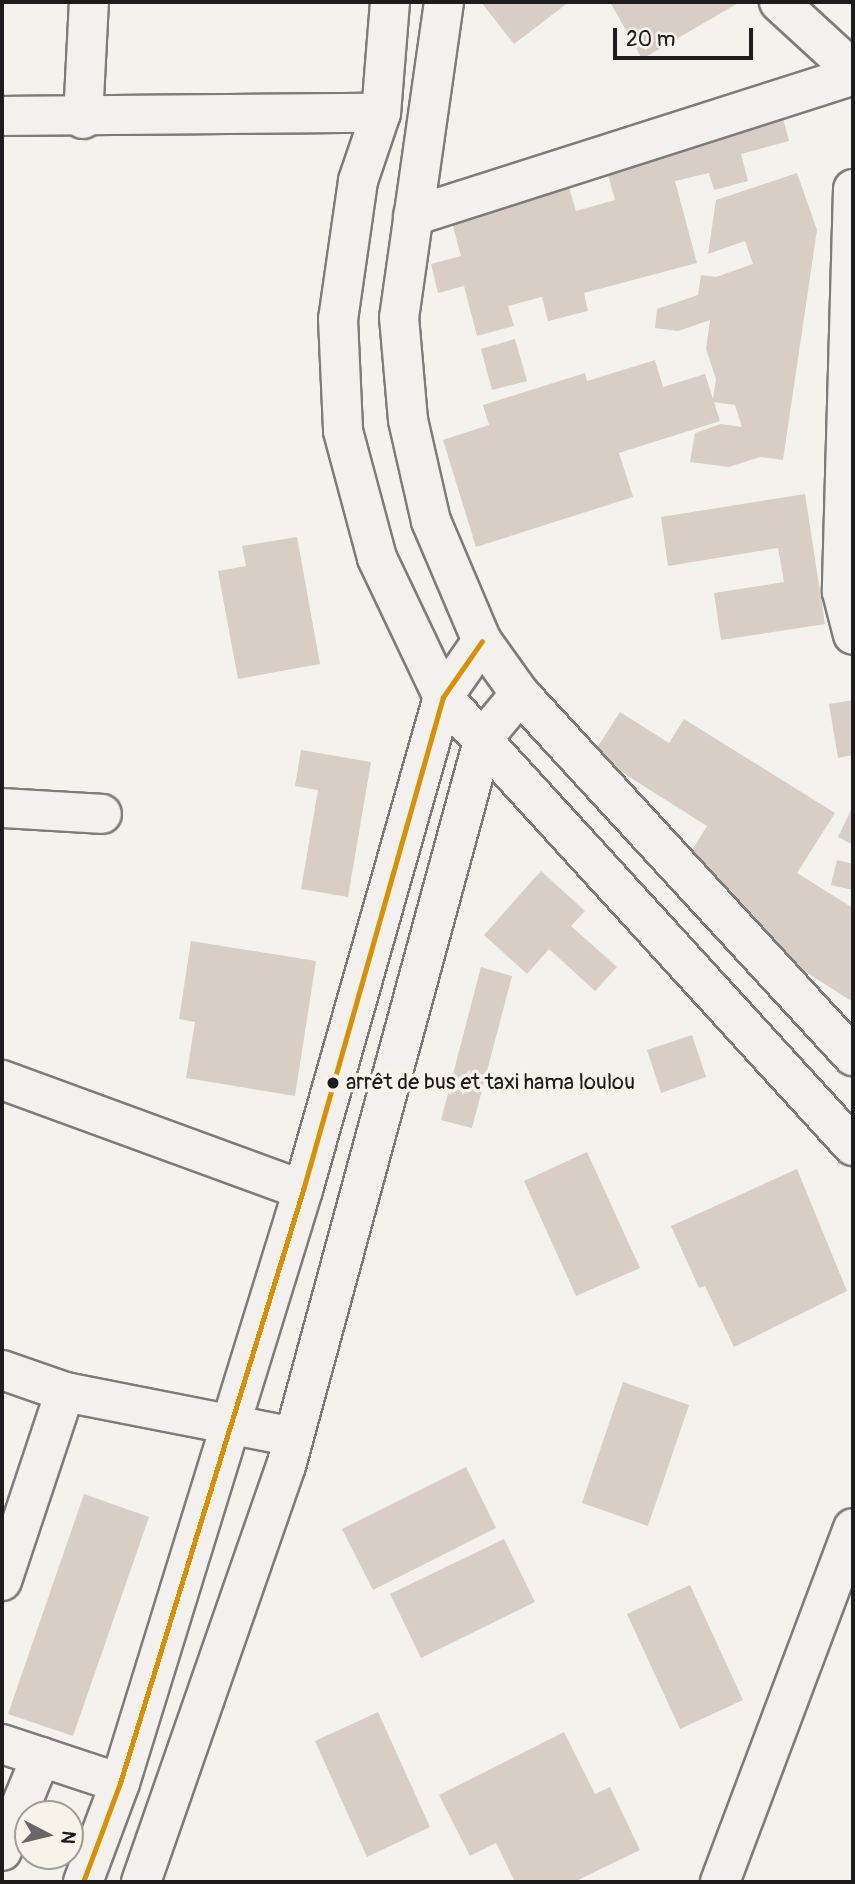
<!DOCTYPE html>
<html>
<head>
<meta charset="utf-8">
<style>
  body { margin:0 }
  #map { position:relative; width:855px; height:1884px; overflow:hidden; background:#f4f2ec; font-family:Pangolin,sans-serif }
  div>[style] { position:absolute }
  [style*='--x'] { left:calc(var(--x)*1px); top:calc(var(--y)*1px); width:calc(var(--w)*1px); rotate:calc(var(--a)*1deg) }
  .building>* { inset:0; background:#d8cec6 }
  .roads { filter:drop-shadow(2px 0 #7d7c7a) drop-shadow(-2px 0 #7d7c7a) drop-shadow(0 2px #7d7c7a) drop-shadow(0 -2px #7d7c7a) }
  .minor>* { height:38px; margin:-19px; padding:0 19px; transform-origin:19px; border-radius:19px; background:#f2f1ed }
  .primary>* { height:38px; margin:-19px; padding:0 19px; transform-origin:19px; border-radius:19px; background:#f2f1ed }
  .bus-1>* { height:5px; margin:-2.5px; padding:0 2.5px; transform-origin:2.5px; border-radius:2.5px; background:#d69104 }
  .dots>* { width:19px; height:19px; translate:-50% -50%; box-sizing:border-box; border:4px solid #f7f3e8; border-radius:50% }
  span { translate:-50% -50%; white-space:nowrap; text-align:center; line-height:1.15; -webkit-text-stroke:7px #f7f3e8; paint-order:stroke }
  .bus-label { font-size:22px; color:#1c1c1c }
  .left { translate:0 -50%; text-align:left }
  .frame { position:absolute; inset:0; border:4px solid #1c1c1c; pointer-events:none }
  .north { position:absolute; left:14px; top:1800px; width:70px; height:70px; box-sizing:border-box; background:#f7f3e8; border:2px solid #9f9d96; border-radius:50%; rotate:97deg; font-size:19px; font-weight:700; line-height:28px; text-align:center; color:#1c1c1c }
  .north::after { content:''; display:block; margin:auto; width:24px; height:32px; background:#686765; clip-path:polygon(50% 0,100% 100%,50% 72%,0 100%) }
  .scale { position:absolute; left:613px; top:28px; width:140px; height:32px; box-sizing:border-box; border:4px solid #1c1c1c; border-top:0; padding-left:9px; font-size:21px; line-height:24px; white-space:nowrap; color:#1c1c1c; -webkit-text-stroke:5px #f7f3e8; paint-order:stroke }
</style>
</head>
<body>
<div id="map">
  <div class="building">
    <div style="clip-path:polygon(481px 2px,569px 2px,514px 44px)"></div>
    <div style="clip-path:polygon(610px 2px,740px 2px,642px 59px)"></div>
    <div style="clip-path:polygon(779px 103px,789px 141px,741px 154px,748px 181px,714px 190px,709px 173px,675px 181px,697px 263px,584px 293px,588px 311px,548px 321px,542px 297px,508px 306px,514px 326px,477px 336px,464px 286px,438px 293px,431px 264px,461px 256px,450px 215px,568px 184px,576px 211px,615px 200px,601px 149px)"></div>
    <div style="clip-path:polygon(797px 173px,817px 230px,783px 460px,760px 457px,729px 467px,690px 462px,695px 433px,721px 424px,742px 427px,735px 405px,714px 402px,720px 421px,619px 453px,633px 497px,476px 547px,443px 440px,489px 425px,483px 405px,585px 373px,587px 381px,655px 360px,663px 387px,705px 374px,713px 399px,716px 379px,706px 349px,710px 320px,678px 331px,655px 328px,657px 309px,698px 295px,701px 275px,716px 277px,753px 264px,745px 241px,708px 254px,716px 200px)"></div>
    <div style="clip-path:polygon(515px 339px,527px 381px,492px 390px,481px 349px)"></div>
    <div style="clip-path:polygon(805px 494px,825px 624px,721px 640px,714px 593px,784px 582px,778px 548px,668px 566px,661px 517px)"></div>
    <div style="clip-path:polygon(297px 537px,320px 664px,238px 679px,218px 571px,246px 566px,242px 546px)"></div>
    <div style="clip-path:polygon(853px 700px,853px 755px,838px 758px,829px 704px)"></div>
    <div style="clip-path:polygon(620px 712px,669px 743px,684px 719px,835px 813px,797px 873px,853px 908px,853px 1002px,670px 886px,707px 826px,593px 754px)"></div>
    <div style="clip-path:polygon(301px 750px,371px 762px,348px 897px,301px 889px,318px 790px,295px 786px)"></div>
    <div style="clip-path:polygon(853px 806px,853px 845px,838px 837px)"></div>
    <div style="clip-path:polygon(837px 860px,853px 864px,853px 890px,831px 885px)"></div>
    <div style="clip-path:polygon(541px 871px,585px 911px,571px 926px,617px 967px,595px 991px,549px 949px,527px 974px,484px 935px)"></div>
    <div style="clip-path:polygon(191px 941px,316px 961px,295px 1096px,186px 1078px,195px 1022px,179px 1019px)"></div>
    <div style="clip-path:polygon(481px 967px,512px 976px,472px 1128px,441px 1120px)"></div>
    <div style="clip-path:polygon(692px 1035px,706px 1077px,661px 1093px,647px 1050px)"></div>
    <div style="clip-path:polygon(587px 1152px,640px 1268px,576px 1296px,524px 1181px)"></div>
    <div style="clip-path:polygon(797px 1169px,847px 1291px,734px 1347px,705px 1286px,699px 1288px,671px 1226px)"></div>
    <div style="clip-path:polygon(623px 1382px,689px 1405px,648px 1526px,582px 1503px)"></div>
    <div style="clip-path:polygon(466px 1467px,496px 1528px,373px 1590px,342px 1529px)"></div>
    <div style="clip-path:polygon(84px 1494px,149px 1517px,73px 1736px,8px 1714px)"></div>
    <div style="clip-path:polygon(504px 1539px,535px 1602px,421px 1658px,390px 1594px)"></div>
    <div style="clip-path:polygon(690px 1585px,743px 1700px,680px 1729px,627px 1614px)"></div>
    <div style="clip-path:polygon(378px 1712px,430px 1827px,367px 1857px,315px 1741px)"></div>
    <div style="clip-path:polygon(564px 1732px,595px 1794px,610px 1787px,640px 1850px,574px 1882px,515px 1882px,496px 1843px,470px 1856px,439px 1795px)"></div>
  </div>
  <div class="roads">
    <div class="minor">
      <div style="--x:779;--y:2;--w:100;--a:42.6"></div>
      <div style="--x:2;--y:116;--w:379;--a:-0.5"></div>
      <div style="--x:83;--y:119;--w:117;--a:-87.1"></div>
      <div style="--x:853;--y:189;--w:403;--a:91.6"></div>
      <div style="--x:842;--y:592;--w:44;--a:75.7"></div>
      <div style="--x:413;--y:216;--w:462;--a:-17.7"></div>
      <div style="--x:2;--y:808;--w:100;--a:3.4"></div>
      <div style="--x:2;--y:1080;--w:320;--a:20.1"></div>
      <div style="--x:2;--y:1370;--w:67;--a:19.2"></div>
      <div style="--x:65;--y:1392;--w:233;--a:11.1"></div>
      <div style="--x:2;--y:1581;--w:199;--a:-71.6"></div>
      <div style="--x:2;--y:1744;--w:124;--a:18.3"></div>
      <div style="--x:2;--y:1851;--w:102;--a:-67.5"></div>
      <div style="--x:83;--y:1882;--w:106;--a:-69.5"></div>
      <div style="--x:120;--y:1783;--w:621;--a:-72.85"></div>
      <div style="--x:303;--y:1190;--w:512;--a:-74.15"></div>
      <div style="--x:443;--y:697;--w:68;--a:-55.1"></div>
      <div style="--x:141;--y:1882;--w:441;--a:-70.8"></div>
      <div style="--x:286;--y:1466;--w:755;--a:-74.8"></div>
      <div style="--x:484;--y:737;--w:56;--a:-50.1"></div>
      <div style="--x:720;--y:1882;--w:378;--a:-69.4"></div>
    </div>
    <div class="primary">
      <div style="--x:390;--y:2;--w:111;--a:94.6"></div>
      <div style="--x:381;--y:113;--w:72;--a:108.7"></div>
      <div style="--x:358;--y:181;--w:139;--a:98.2"></div>
      <div style="--x:338;--y:319;--w:112;--a:87.4"></div>
      <div style="--x:343;--y:431;--w:131;--a:75"></div>
      <div style="--x:377;--y:558;--w:154;--a:64.6"></div>
      <div style="--x:443;--y:697;--w:608;--a:47.6"></div>
      <div style="--x:444;--y:2;--w:318;--a:98.1"></div>
      <div style="--x:399;--y:317;--w:103;--a:85"></div>
      <div style="--x:408;--y:420;--w:104;--a:77.2"></div>
      <div style="--x:431;--y:521;--w:130;--a:67"></div>
      <div style="--x:482;--y:641;--w:65;--a:54.4"></div>
      <div style="--x:520;--y:694;--w:492;--a:47.4"></div>
    </div>
  </div>
  <div class="bus-1">
    <div style="--x:83;--y:1882;--w:106;--a:-69.5"></div>
    <div style="--x:120;--y:1783;--w:621;--a:-72.85"></div>
    <div style="--x:303;--y:1190;--w:512;--a:-74.15"></div>
    <div style="--x:443;--y:697;--w:68;--a:-55.1"></div>
  </div>
  <div class="dots">
    <div style="left:333px;top:1083px;background:#1c1c1c"></div>
  </div>
  <div class="bus-label">
    <span class="left" style="left:346px;top:1083px">arrêt de bus et taxi hama loulou</span>
  </div>
  <div class="frame"></div>
  <div class="north">N</div>
  <div class="scale">20 m</div>
</div>
</body>
</html>
